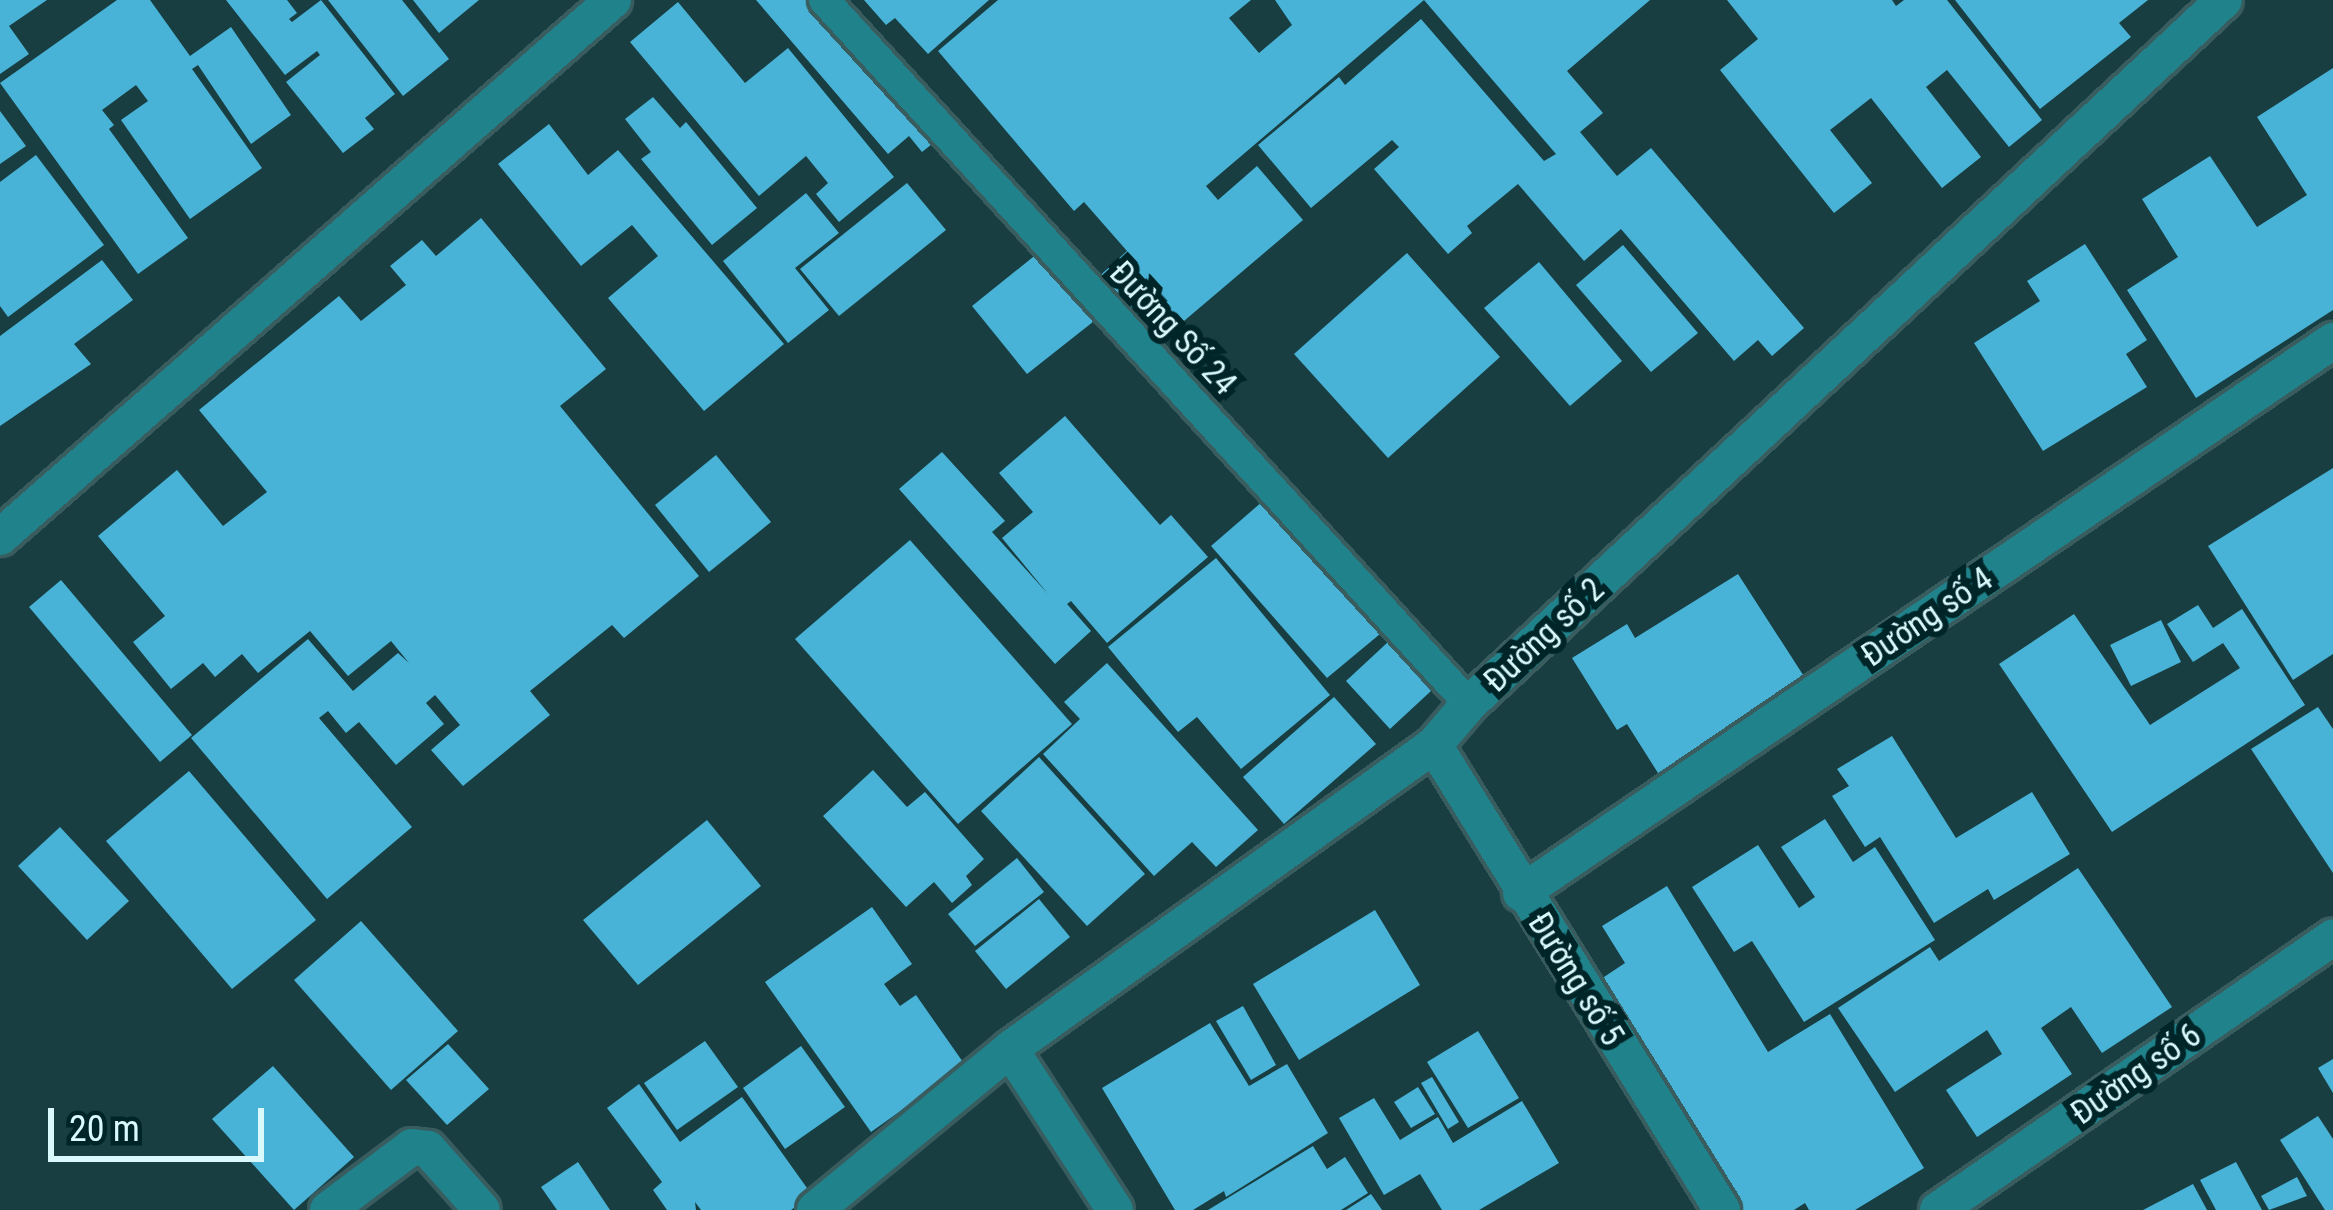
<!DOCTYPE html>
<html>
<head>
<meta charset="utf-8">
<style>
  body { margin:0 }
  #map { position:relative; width:2333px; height:1210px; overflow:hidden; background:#183e42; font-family:"Roboto Condensed",sans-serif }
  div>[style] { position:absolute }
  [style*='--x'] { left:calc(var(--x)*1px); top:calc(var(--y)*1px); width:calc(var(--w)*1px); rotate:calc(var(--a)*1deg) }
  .building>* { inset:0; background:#48b3d6 }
  .roads { filter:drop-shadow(3px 0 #395c5f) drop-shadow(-3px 0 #395c5f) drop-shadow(0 3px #395c5f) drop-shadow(0 -3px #395c5f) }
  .lane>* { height:30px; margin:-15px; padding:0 15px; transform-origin:15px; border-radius:15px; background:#20838b }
  .street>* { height:36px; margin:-18px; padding:0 18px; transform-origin:18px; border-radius:18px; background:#20838b }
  span { translate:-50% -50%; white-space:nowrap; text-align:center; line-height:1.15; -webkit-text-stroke:12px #002528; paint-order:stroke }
  .street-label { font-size:33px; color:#daf9fc }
  .scale { position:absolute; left:48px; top:1108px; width:216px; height:54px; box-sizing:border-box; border:6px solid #daf9fc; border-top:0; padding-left:15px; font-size:36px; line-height:42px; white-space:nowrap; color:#daf9fc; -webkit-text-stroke:9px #002528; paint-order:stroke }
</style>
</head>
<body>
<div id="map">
  <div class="building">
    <div style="clip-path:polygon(0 0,47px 0,9px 26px,29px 54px,0 74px)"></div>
    <div style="clip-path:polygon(117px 0,150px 0,190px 56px,231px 27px,291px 115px,251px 144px,198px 65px,192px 69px,262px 168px,190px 219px,121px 120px,148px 101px,136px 85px,102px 110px,114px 125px,109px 129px,188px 238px,138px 274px,0 83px)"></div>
    <div style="clip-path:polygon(226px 0,287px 0,297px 13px,289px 19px,292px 22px,321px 0,395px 94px,365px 118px,374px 129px,343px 153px,286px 82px,320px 55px,317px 51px,285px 75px)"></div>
    <div style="clip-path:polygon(328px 0,402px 0,449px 59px,403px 96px)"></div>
    <div style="clip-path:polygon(413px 0,479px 0,439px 33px)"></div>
    <div style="clip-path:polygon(756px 0,835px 0,947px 132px,922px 152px,909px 136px,888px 154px)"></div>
    <div style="clip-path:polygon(864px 0,989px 0,928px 54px,895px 18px,886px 25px)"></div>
    <div style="clip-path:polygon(998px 0,1251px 0,1229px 18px,1259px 53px,1292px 25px,1275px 0,1424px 0,1206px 186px,1218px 200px,1257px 166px,1303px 220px,1151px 349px,1094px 281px,1127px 251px,1084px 202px,1074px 211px,938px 51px)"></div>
    <div style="clip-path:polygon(1424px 0,1650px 0,1567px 71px,1603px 113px,1580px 132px,1617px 176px,1651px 148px,1804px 328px,1772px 356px,1758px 340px,1734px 361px,1621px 229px,1584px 261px,1518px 184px,1467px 226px,1472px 233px,1448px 254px,1374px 169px,1399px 147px,1392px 140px,1311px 208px,1258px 145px,1339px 77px,1345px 85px,1421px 19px,1544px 161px,1556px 154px)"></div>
    <div style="clip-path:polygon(1727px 0,1892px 0,1896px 6px,1904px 0,1947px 0,2042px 120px,2009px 147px,1947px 70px,1926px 87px,1981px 157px,1942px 188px,1871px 98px,1830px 130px,1872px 183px,1834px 213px,1720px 70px,1758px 39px)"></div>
    <div style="clip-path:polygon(1955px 0,2148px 0,2119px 23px,2131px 37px,2040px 109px)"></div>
    <div style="clip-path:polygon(678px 2px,745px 83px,788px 48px,894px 177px,839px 222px,816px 194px,828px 183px,806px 156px,759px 196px,630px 42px)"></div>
    <div style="clip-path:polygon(2333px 68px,2333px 310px,2196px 398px,2127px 290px,2178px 257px,2142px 199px,2210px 156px,2257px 227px,2307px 195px,2257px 117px)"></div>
    <div style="clip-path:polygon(653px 97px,680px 128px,686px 122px,757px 208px,712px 245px,641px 159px,651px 152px,625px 119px)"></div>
    <div style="clip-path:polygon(0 111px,26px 146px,0 164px)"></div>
    <div style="clip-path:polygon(549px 124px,588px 175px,618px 150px,784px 344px,704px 411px,608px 298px,658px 256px,632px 225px,581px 266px,498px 164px)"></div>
    <div style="clip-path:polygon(36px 155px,104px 245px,8px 317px,0 306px,0 182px)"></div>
    <div style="clip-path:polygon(907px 183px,946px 230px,839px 316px,800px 269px)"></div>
    <div style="clip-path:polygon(806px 193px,839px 233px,795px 268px,829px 310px,788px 343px,723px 261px)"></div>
    <div style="clip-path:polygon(481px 218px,606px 369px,560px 406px,699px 576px,624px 638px,612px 625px,530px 691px,550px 715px,463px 786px,431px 750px,460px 725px,435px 695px,426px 703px,444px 724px,396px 765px,359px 722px,346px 733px,328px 711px,319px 718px,412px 827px,327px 899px,191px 738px,308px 639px,353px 691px,398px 653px,409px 663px,391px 641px,348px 676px,310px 631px,258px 673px,242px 654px,215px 677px,203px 663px,171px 689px,133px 642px,165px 616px,98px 536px,177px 470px,223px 526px,267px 492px,199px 410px,339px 296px,361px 321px,406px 285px,390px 266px,422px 240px,436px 256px)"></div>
    <div style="clip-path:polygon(2085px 244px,2147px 340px,2126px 354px,2147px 387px,2043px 451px,1974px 343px,2040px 301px,2027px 281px)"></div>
    <div style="clip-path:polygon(1048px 245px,1103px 314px,1027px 374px,972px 306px)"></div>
    <div style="clip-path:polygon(1623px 245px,1698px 333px,1651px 372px,1576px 285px)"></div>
    <div style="clip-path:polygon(1407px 253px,1500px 357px,1388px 458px,1294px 354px)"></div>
    <div style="clip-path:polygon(102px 260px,133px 300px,74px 344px,91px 364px,0 426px,0 336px)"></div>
    <div style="clip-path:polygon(1539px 262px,1622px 361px,1570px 406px,1484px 308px)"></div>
    <div style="clip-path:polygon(1065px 416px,1160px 525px,1171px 515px,1208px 557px,1107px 643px,1071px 601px,1067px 604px,1091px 631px,1055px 664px,899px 489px,942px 452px,1005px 521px,992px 532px,1048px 594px,1002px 538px,1033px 512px,999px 473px)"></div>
    <div style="clip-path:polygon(716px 455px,771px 522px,709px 572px,655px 505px)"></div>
    <div style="clip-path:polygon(2333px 468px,2333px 654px,2293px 680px,2208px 546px)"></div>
    <div style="clip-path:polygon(1263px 501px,1380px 634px,1327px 678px,1211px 546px)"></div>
    <div style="clip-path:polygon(910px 540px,1072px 724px,958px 824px,795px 639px)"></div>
    <div style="clip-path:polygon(1216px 558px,1330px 695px,1241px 769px,1197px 717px,1178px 732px,1108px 647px)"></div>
    <div style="clip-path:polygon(1738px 574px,1807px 681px,1658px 773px,1627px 724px,1617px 730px,1572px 658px,1627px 624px,1635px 638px)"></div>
    <div style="clip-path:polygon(61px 580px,192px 735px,160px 762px,29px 607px)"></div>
    <div style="clip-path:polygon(2198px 605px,2213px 628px,2242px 609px,2305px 705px,2112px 832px,1999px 664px,2074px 614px,2150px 725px,2240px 668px,2223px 643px,2193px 662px,2167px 624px)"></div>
    <div style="clip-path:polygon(2161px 620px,2181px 662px,2131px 686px,2110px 645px)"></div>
    <div style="clip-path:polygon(1388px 642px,1431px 691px,1390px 729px,1346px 681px)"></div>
    <div style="clip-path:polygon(1107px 663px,1258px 830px,1216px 867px,1192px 842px,1154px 876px,1043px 754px,1080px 719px,1064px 702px)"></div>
    <div style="clip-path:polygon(1334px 697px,1376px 744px,1284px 824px,1243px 777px)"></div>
    <div style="clip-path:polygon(2318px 707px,2333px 729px,2333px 873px,2251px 749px)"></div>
    <div style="clip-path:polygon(1892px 736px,1956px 838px,2032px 792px,2070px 854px,1994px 900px,1988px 889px,1934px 923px,1880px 837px,1865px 847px,1832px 796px,1849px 786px,1837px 769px)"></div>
    <div style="clip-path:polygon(1039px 757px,1145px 874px,1087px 926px,981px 811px)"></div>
    <div style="clip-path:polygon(873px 770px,907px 807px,925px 792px,984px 859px,966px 876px,972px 885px,952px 903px,934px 882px,906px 907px,823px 816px)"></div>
    <div style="clip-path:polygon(189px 771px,316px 920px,232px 989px,106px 841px)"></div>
    <div style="clip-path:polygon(1825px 819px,1853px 862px,1875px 847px,1935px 940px,1804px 1022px,1752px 941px,1734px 952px,1692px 887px,1758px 845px,1799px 908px,1815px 897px,1781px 847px)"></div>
    <div style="clip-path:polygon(707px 820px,761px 886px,638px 985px,583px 920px)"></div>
    <div style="clip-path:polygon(60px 827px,129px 901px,87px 940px,18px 866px)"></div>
    <div style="clip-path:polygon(1017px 858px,1044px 892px,975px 946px,948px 914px)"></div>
    <div style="clip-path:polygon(2078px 868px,2172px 1007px,2102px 1053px,2071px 1007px,2041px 1028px,2072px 1074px,1977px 1137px,1946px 1090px,2002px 1054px,1987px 1030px,1895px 1092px,1838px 1008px,1930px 947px,1939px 961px)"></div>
    <div style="clip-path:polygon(1667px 886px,1768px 1052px,1830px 1014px,1924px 1168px,1855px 1210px,1809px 1210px,1805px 1203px,1794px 1210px,1736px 1210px,1598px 981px,1625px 963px,1602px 926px)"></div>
    <div style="clip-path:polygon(1039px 899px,1070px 937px,1006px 989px,975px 951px)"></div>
    <div style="clip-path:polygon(872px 907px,912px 964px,884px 984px,900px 1006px,916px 995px,965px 1065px,871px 1132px,765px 982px)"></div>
    <div style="clip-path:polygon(1375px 910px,1420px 985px,1299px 1060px,1253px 984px)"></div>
    <div style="clip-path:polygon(361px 921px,458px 1031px,391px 1090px,294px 980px)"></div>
    <div style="clip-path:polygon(1243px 1006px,1276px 1065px,1251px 1080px,1216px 1021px)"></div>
    <div style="clip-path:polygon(1210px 1023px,1249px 1086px,1287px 1064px,1328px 1133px,1226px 1197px,1224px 1191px,1193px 1210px,1175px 1210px,1102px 1088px)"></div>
    <div style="clip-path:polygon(1478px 1031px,1519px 1098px,1468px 1128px,1427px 1062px)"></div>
    <div style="clip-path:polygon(705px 1041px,738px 1087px,677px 1130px,644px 1083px)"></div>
    <div style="clip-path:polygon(448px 1044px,489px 1089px,447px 1125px,406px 1080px)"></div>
    <div style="clip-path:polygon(801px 1046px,845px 1107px,785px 1149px,743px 1088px)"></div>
    <div style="clip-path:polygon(2333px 1059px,2333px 1093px,2318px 1068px)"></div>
    <div style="clip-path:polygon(273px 1066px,354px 1157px,294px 1210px,212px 1119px)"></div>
    <div style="clip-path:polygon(1432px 1077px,1459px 1122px,1448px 1129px,1421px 1083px)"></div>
    <div style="clip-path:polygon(639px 1084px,680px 1142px,742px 1097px,812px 1195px,791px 1210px,701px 1210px,695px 1202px,696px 1210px,667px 1210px,653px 1190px,662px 1182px,607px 1108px)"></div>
    <div style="clip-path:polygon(1418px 1087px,1435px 1114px,1411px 1128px,1394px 1102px)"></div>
    <div style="clip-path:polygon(1374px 1098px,1400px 1140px,1438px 1117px,1453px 1143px,1522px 1101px,1559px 1163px,1479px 1210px,1442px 1210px,1420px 1174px,1384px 1195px,1339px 1118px)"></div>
    <div style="clip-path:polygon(2318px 1116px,2333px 1139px,2333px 1210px,2325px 1210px,2280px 1140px)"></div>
    <div style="clip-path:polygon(1313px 1146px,1327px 1169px,1345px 1157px,1368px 1193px,1341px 1210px,1208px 1210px)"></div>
    <div style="clip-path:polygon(578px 1162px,610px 1210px,557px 1210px,541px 1187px)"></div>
    <div style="clip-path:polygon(2236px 1162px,2262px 1210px,2216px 1210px,2200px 1180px)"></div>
    <div style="clip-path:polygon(2297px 1177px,2307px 1196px,2269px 1210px,2261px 1196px)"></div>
    <div style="clip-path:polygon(2193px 1184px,2207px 1210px,2143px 1210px)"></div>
    <div style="clip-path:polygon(1371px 1194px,1382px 1210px,1346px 1210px)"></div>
  </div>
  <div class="roads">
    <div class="lane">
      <div style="--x:824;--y:0;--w:955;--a:47.5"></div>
    </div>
    <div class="street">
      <div style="--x:0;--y:537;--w:815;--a:-41.22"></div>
      <div style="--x:1434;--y:745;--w:547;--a:58.23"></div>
      <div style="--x:1521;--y:893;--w:982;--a:-34.21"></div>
      <div style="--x:1010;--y:1049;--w:192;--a:56.9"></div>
      <div style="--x:328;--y:1210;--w:105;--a:-36.9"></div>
      <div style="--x:412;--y:1147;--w:16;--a:7"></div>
      <div style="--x:428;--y:1149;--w:81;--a:48.5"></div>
      <div style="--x:815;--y:1210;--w:253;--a:-39.5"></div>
      <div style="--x:1010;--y:1049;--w:522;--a:-35.64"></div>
      <div style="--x:1434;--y:745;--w:54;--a:-49.5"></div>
      <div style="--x:1469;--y:704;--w:1032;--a:-43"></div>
      <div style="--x:1938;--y:1210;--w:480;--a:-34.6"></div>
    </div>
  </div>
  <div class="street-label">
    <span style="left:1173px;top:328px;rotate:47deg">Đường Số 24</span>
    <span style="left:1927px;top:617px;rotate:-34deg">Đường số 4</span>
    <span style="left:1544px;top:635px;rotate:-43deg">Đường số 2</span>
    <span style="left:1576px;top:979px;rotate:58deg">Đường số 5</span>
    <span style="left:2136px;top:1074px;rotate:-35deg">Đường số 6</span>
  </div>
  <div class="scale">20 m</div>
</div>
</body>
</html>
